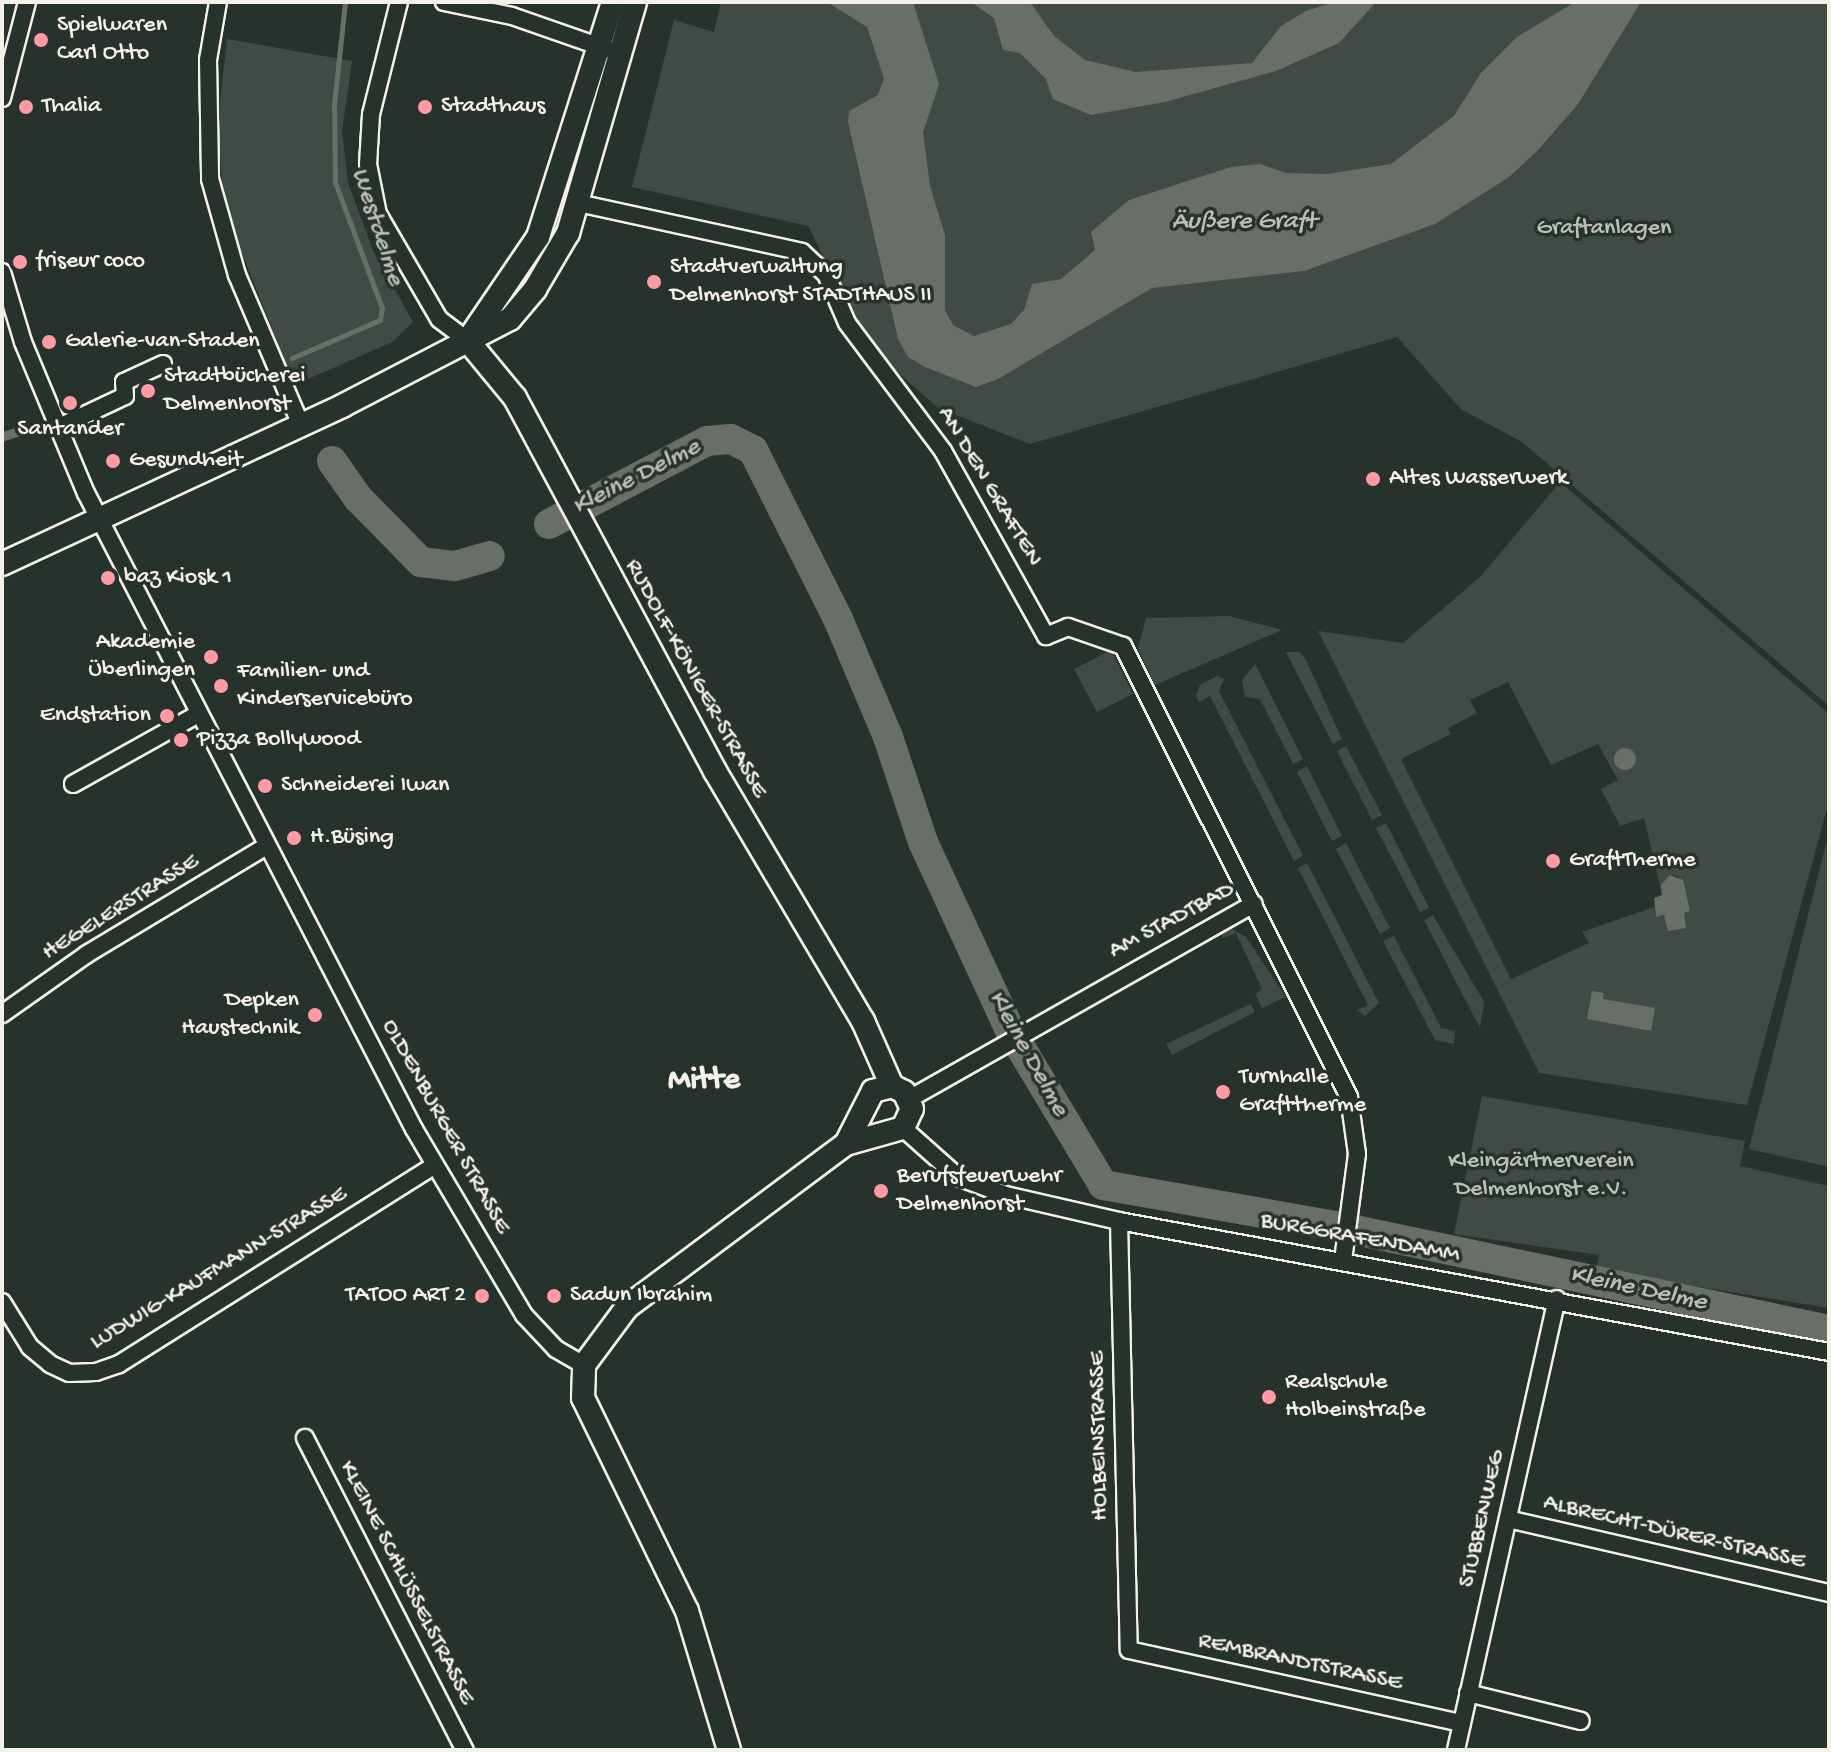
<!DOCTYPE html>
<html>
<head>
<meta charset="utf-8">
<style>
  body { margin:0 }
  #map { position:relative; width:1831px; height:1752px; overflow:hidden; background:#26332d; font-family:"Gochi Hand",sans-serif }
  div>[style] { position:absolute }
  [style*='--x'] { left:calc(var(--x)*1px); top:calc(var(--y)*1px); width:calc(var(--w)*1px); rotate:calc(var(--a)*1deg) }
  .green>* { inset:0; background:#414b45 }
  .water>* { inset:0; background:#676f68 }
  .round { border-radius:50% }
  .stream>* { height:5px; margin:-2.5px; padding:0 2.5px; transform-origin:2.5px; border-radius:2.5px; background:#676f68 }
  .river>* { height:30px; margin:-15px; padding:0 15px; transform-origin:15px; border-radius:15px; background:#676f68 }
  .roads { filter:drop-shadow(2px 0 #f4f1e8) drop-shadow(-2px 0 #f4f1e8) drop-shadow(0 2px #f4f1e8) drop-shadow(0 -2px #f4f1e8) }
  .minor>* { height:16px; margin:-8px; padding:0 8px; transform-origin:8px; border-radius:8px; background:#26332d }
  .major>* { height:22px; margin:-11px; padding:0 11px; transform-origin:11px; border-radius:11px; background:#26332d }
  .dots>* { width:22px; height:22px; translate:-50% -50%; box-sizing:border-box; border:4px solid #26332d; border-radius:50% }
  span { translate:-50% -50%; white-space:nowrap; text-align:center; line-height:1.15; -webkit-text-stroke:7px #26332d; paint-order:stroke }
  .poi-label { font-size:24px; color:#f4f1e8 }
  .left { translate:0 -50%; text-align:left }
  .right { translate:-100% -50%; text-align:right }
  .park-label { font-size:24px; color:#bebfb7 }
  .street-label { font-size:24px; color:#f4f1e8 }
  .water-label { font-size:26px; color:#bcbdb5; font-style:italic }
  .district-label { font-size:32px; color:#f4f1e8; font-weight:700 }
  .frame { position:absolute; inset:0; border:4px solid #f4f1e8; pointer-events:none }
</style>
</head>
<body>
<div id="map">
  <div class="green">
    <div style="clip-path:polygon(721px 2px,1829px 2px,1829px 706px,1522px 442px,1461px 409px,1397px 337px,1030px 444px,938px 408px,893px 368px,851px 311px,808px 226px,632px 187px,674px 20px,714px 32px)"></div>
    <div style="clip-path:polygon(227px 39px,352px 61px,342px 131px,348px 183px,374px 253px,413px 322px,392px 342px,306px 380px,287px 366px,241px 251px,222px 185px,218px 120px)"></div>
    <div style="clip-path:polygon(evenodd,1560px 482px,1829px 714px,1829px 801px,1747px 1105px,1539px 1073px,1318px 631px,1403px 643px,1481px 576px,1560px 482px,1508px 682px,1551px 765px,1598px 744px,1618px 780px,1601px 789px,1620px 826px,1644px 818px,1662px 895px,1670px 875px,1678px 876px,1689px 911px,1656px 917px,1654px 907px,1582px 932px,1589px 943px,1511px 979px,1401px 759px,1451px 734px,1448px 728px,1477px 713px,1470px 700px,1508px 682px)"></div>
    <div style="clip-path:polygon(1229px 616px,1282px 630px,1155px 685px,1138px 649px,1146px 618px)"></div>
    <div style="clip-path:polygon(1111px 650px,1133px 694px,1097px 712px,1074px 669px)"></div>
    <div style="clip-path:polygon(1286px 652px,1300px 652px,1305px 658px,1342px 739px,1333px 744px)"></div>
    <div style="clip-path:polygon(1255px 664px,1303px 759px,1293px 764px,1260px 699px,1245px 697px,1242px 680px)"></div>
    <div style="clip-path:polygon(1217px 676px,1224px 679px,1219px 691px,1303px 856px,1294px 861px,1210px 696px,1199px 702px,1196px 696px,1200px 685px)"></div>
    <div style="clip-path:polygon(1346px 746px,1382px 815px,1372px 820px,1337px 751px)"></div>
    <div style="clip-path:polygon(1307px 766px,1342px 836px,1332px 841px,1297px 772px)"></div>
    <div style="clip-path:polygon(1386px 823px,1429px 908px,1420px 912px,1376px 828px)"></div>
    <div style="clip-path:polygon(1829px 832px,1829px 1167px,1749px 1149px)"></div>
    <div style="clip-path:polygon(1346px 843px,1390px 928px,1380px 934px,1336px 849px)"></div>
    <div style="clip-path:polygon(1307px 863px,1379px 1003px,1365px 1016px,1357px 1010px,1368px 1005px,1298px 868px)"></div>
    <div style="clip-path:polygon(1433px 915px,1484px 1002px,1480px 1028px,1424px 920px)"></div>
    <div style="clip-path:polygon(1230px 928px,1246px 937px,1286px 997px,1262px 1008px,1255px 994px,1262px 989px,1236px 933px,1223px 938px,1220px 932px)"></div>
    <div style="clip-path:polygon(1394px 936px,1441px 1028px,1455px 1031px,1454px 1044px,1435px 1040px,1383px 941px)"></div>
    <div style="clip-path:polygon(1251px 1004px,1255px 1012px,1172px 1055px,1166px 1044px)"></div>
    <div style="clip-path:polygon(1482px 1096px,1745px 1141px,1740px 1166px,1829px 1186px,1829px 1308px,1596px 1270px,1599px 1255px,1454px 1234px)"></div>
  </div>
  <div class="water">
    <div style="clip-path:polygon(827px 2px,913px 2px,939px 84px,923px 132px,930px 186px,945px 235px,945px 310px,953px 325px,974px 336px,1011px 324px,1024px 310px,1032px 284px,1061px 279px,1095px 250px,1091px 232px,1129px 200px,1231px 167px,1260px 164px,1286px 173px,1327px 174px,1391px 164px,1454px 116px,1481px 73px,1517px 37px,1575px 2px,1641px 2px,1578px 104px,1539px 149px,1509px 177px,1435px 224px,1304px 271px,1152px 288px,998px 379px,976px 387px,925px 367px,908px 357px,898px 339px,848px 122px,849px 111px,878px 95px,884px 79px,867px 27px)"></div>
    <div style="clip-path:polygon(971px 2px,1030px 2px,1054px 36px,1085px 60px,1136px 72px,1252px 63px,1281px 26px,1306px 11px,1334px 2px,1376px 2px,1339px 43px,1276px 71px,1165px 102px,1091px 115px,1053px 99px,1046px 79px,1020px 53px,1003px 50px,994px 18px)"></div>
    <div style="clip-path:polygon(37px 422px,39px 430px,2px 442px,2px 432px)"></div>
    <div class="round" style="left:1614px;top:748px;width:22px;height:22px"></div>
    <div style="clip-path:polygon(1670px 875px,1683px 880px,1690px 911px,1684px 913px,1686px 928px,1668px 931px,1664px 915px,1656px 917px,1654px 898px,1662px 895px,1661px 885px)"></div>
    <div style="clip-path:polygon(1592px 991px,1604px 993px,1603px 999px,1655px 1008px,1651px 1031px,1587px 1019px)"></div>
  </div>
  <div class="stream">
    <div style="--x:292;--y:358;--w:96;--a:-23.4"></div>
    <div style="--x:380;--y:320;--w:12;--a:-81"></div>
    <div style="--x:382;--y:308;--w:134;--a:-110.5"></div>
    <div style="--x:335;--y:182;--w:77;--a:-90.7"></div>
    <div style="--x:334;--y:105;--w:104;--a:-83.9"></div>
  </div>
  <div class="river">
    <div style="--x:332;--y:461;--w:45;--a:54.9"></div>
    <div style="--x:358;--y:498;--w:90;--a:45.5"></div>
    <div style="--x:421;--y:562;--w:34;--a:7"></div>
    <div style="--x:455;--y:566;--w:36;--a:-16"></div>
    <div style="--x:549;--y:524;--w:178;--a:-27.7"></div>
    <div style="--x:707;--y:441;--w:24;--a:-5"></div>
    <div style="--x:731;--y:439;--w:25;--a:27"></div>
    <div style="--x:753;--y:450;--w:189;--a:63.3"></div>
    <div style="--x:838;--y:619;--w:128;--a:67"></div>
    <div style="--x:888;--y:737;--w:111;--a:71.6"></div>
    <div style="--x:923;--y:842;--w:207;--a:65.2"></div>
    <div style="--x:1010;--y:1030;--w:181;--a:59"></div>
    <div style="--x:1103;--y:1185;--w:237;--a:10"></div>
    <div style="--x:1336;--y:1226;--w:504;--a:11.91"></div>
  </div>
  <div class="roads">
    <div class="minor">
      <div style="--x:218;--y:2;--w:59;--a:99.8"></div>
      <div style="--x:208;--y:60;--w:119;--a:89"></div>
      <div style="--x:210;--y:179;--w:100;--a:74.3"></div>
      <div style="--x:237;--y:275;--w:163;--a:66.9"></div>
      <div style="--x:399;--y:2;--w:115;--a:104"></div>
      <div style="--x:371;--y:114;--w:50;--a:93.4"></div>
      <div style="--x:368;--y:164;--w:51;--a:78.7"></div>
      <div style="--x:378;--y:214;--w:121;--a:59.8"></div>
      <div style="--x:439;--y:319;--w:36;--a:37"></div>
      <div style="--x:444;--y:2;--w:69;--a:11.6"></div>
      <div style="--x:512;--y:16;--w:101;--a:19.2"></div>
      <div style="--x:2;--y:98;--w:99;--a:-75.4"></div>
      <div style="--x:578;--y:203;--w:229;--a:12.3"></div>
      <div style="--x:802;--y:252;--w:33;--a:43"></div>
      <div style="--x:826;--y:274;--w:53;--a:66.8"></div>
      <div style="--x:847;--y:323;--w:160;--a:53.1"></div>
      <div style="--x:943;--y:451;--w:212;--a:60.9"></div>
      <div style="--x:1046;--y:636;--w:24;--a:-22"></div>
      <div style="--x:1068;--y:627;--w:58;--a:19.1"></div>
      <div style="--x:1123;--y:646;--w:504;--a:63.38"></div>
      <div style="--x:1349;--y:1097;--w:58;--a:82"></div>
      <div style="--x:1357;--y:1154;--w:107;--a:97.5"></div>
      <div style="--x:2;--y:272;--w:73;--a:73.3"></div>
      <div style="--x:23;--y:342;--w:164;--a:67.4"></div>
      <div style="--x:86;--y:493;--w:716;--a:62.72"></div>
      <div style="--x:414;--y:1129;--w:216;--a:59.4"></div>
      <div style="--x:524;--y:1315;--w:47;--a:46.7"></div>
      <div style="--x:556;--y:1349;--w:32;--a:30"></div>
      <div style="--x:57;--y:428;--w:75;--a:-25.2"></div>
      <div style="--x:125;--y:396;--w:14;--a:-94"></div>
      <div style="--x:124;--y:382;--w:43;--a:-24.8"></div>
      <div style="--x:73;--y:784;--w:143;--a:-29.2"></div>
      <div style="--x:2;--y:1014;--w:104;--a:-35.2"></div>
      <div style="--x:87;--y:954;--w:210;--a:-31"></div>
      <div style="--x:909;--y:1099;--w:396;--a:-29.5"></div>
      <div style="--x:903;--y:1128;--w:74;--a:41.7"></div>
      <div style="--x:958;--y:1177;--w:51;--a:20.6"></div>
      <div style="--x:1006;--y:1195;--w:116;--a:13"></div>
      <div style="--x:1119;--y:1221;--w:722;--a:10.45"></div>
      <div style="--x:1119;--y:1221;--w:429;--a:88.7"></div>
      <div style="--x:1129;--y:1650;--w:341;--a:12.4"></div>
      <div style="--x:2;--y:1302;--w:53;--a:58.1"></div>
      <div style="--x:30;--y:1347;--w:26;--a:40"></div>
      <div style="--x:50;--y:1364;--w:21;--a:25"></div>
      <div style="--x:69;--y:1373;--w:27;--a:-2"></div>
      <div style="--x:96;--y:1372;--w:24;--a:-19"></div>
      <div style="--x:119;--y:1364;--w:373;--a:-32.2"></div>
      <div style="--x:305;--y:1438;--w:351;--a:62.9"></div>
      <div style="--x:1508;--y:1519;--w:329;--a:13"></div>
      <div style="--x:1468;--y:1693;--w:116;--a:13.9"></div>
      <div style="--x:1456;--y:1750;--w:462;--a:-77.4"></div>
    </div>
    <div class="major">
      <div style="--x:468;--y:340;--w:125;--a:-55.8"></div>
      <div style="--x:538;--y:237;--w:247;--a:-72.3"></div>
      <div style="--x:468;--y:341;--w:74;--a:50.5"></div>
      <div style="--x:515;--y:398;--w:423;--a:61.8"></div>
      <div style="--x:715;--y:771;--w:291;--a:59.4"></div>
      <div style="--x:863;--y:1021;--w:71;--a:66"></div>
      <div style="--x:2;--y:564;--w:375;--a:-24.9"></div>
      <div style="--x:342;--y:406;--w:189;--a:-27.4"></div>
      <div style="--x:510;--y:319;--w:39;--a:-50"></div>
      <div style="--x:535;--y:289;--w:65;--a:-59.5"></div>
      <div style="--x:568;--y:233;--w:241;--a:-73.8"></div>
      <div style="--x:729;--y:1750;--w:145;--a:-106.8"></div>
      <div style="--x:687;--y:1611;--w:237;--a:-116"></div>
      <div style="--x:583;--y:1398;--w:33;--a:-88"></div>
      <div style="--x:584;--y:1365;--w:72;--a:-53.4"></div>
      <div style="--x:627;--y:1307;--w:273;--a:-36.7"></div>
      <div style="--x:846;--y:1144;--w:59;--a:-15.7"></div>
      <div style="--x:903;--y:1128;--w:21;--a:-65"></div>
      <div style="--x:912;--y:1109;--w:19;--a:-115"></div>
      <div style="--x:904;--y:1092;--w:13;--a:-153"></div>
      <div style="--x:892;--y:1086;--w:20;--a:165"></div>
      <div style="--x:873;--y:1091;--w:59;--a:117"></div>
    </div>
  </div>
  <div class="dots">
    <div style="left:41px;top:40px;background:#ff9aa2"></div>
    <div style="left:26px;top:107px;background:#ff9aa2"></div>
    <div style="left:425px;top:107px;background:#ff9aa2"></div>
    <div style="left:20px;top:262px;background:#ff9aa2"></div>
    <div style="left:654px;top:282px;background:#ff9aa2"></div>
    <div style="left:49px;top:342px;background:#ff9aa2"></div>
    <div style="left:148px;top:391px;background:#ff9aa2"></div>
    <div style="left:70px;top:403px;background:#ff9aa2"></div>
    <div style="left:113px;top:461px;background:#ff9aa2"></div>
    <div style="left:1373px;top:479px;background:#ff9aa2"></div>
    <div style="left:108px;top:578px;background:#ff9aa2"></div>
    <div style="left:211px;top:657px;background:#ff9aa2"></div>
    <div style="left:221px;top:686px;background:#ff9aa2"></div>
    <div style="left:167px;top:716px;background:#ff9aa2"></div>
    <div style="left:181px;top:740px;background:#ff9aa2"></div>
    <div style="left:265px;top:786px;background:#ff9aa2"></div>
    <div style="left:294px;top:838px;background:#ff9aa2"></div>
    <div style="left:1553px;top:861px;background:#ff9aa2"></div>
    <div style="left:315px;top:1015px;background:#ff9aa2"></div>
    <div style="left:1223px;top:1092px;background:#ff9aa2"></div>
    <div style="left:881px;top:1191px;background:#ff9aa2"></div>
    <div style="left:482px;top:1296px;background:#ff9aa2"></div>
    <div style="left:554px;top:1296px;background:#ff9aa2"></div>
    <div style="left:1269px;top:1397px;background:#ff9aa2"></div>
  </div>
  <div class="poi-label">
    <span class="left" style="left:57px;top:40px">Spielwaren<br>Carl Otto</span>
    <span class="left" style="left:42px;top:107px">Thalia</span>
    <span class="left" style="left:441px;top:107px">Stadthaus</span>
    <span class="left" style="left:36px;top:262px">friseur coco</span>
    <span class="left" style="left:670px;top:282px">Stadtverwaltung<br>Delmenhorst STADTHAUS II</span>
    <span class="left" style="left:65px;top:342px">Galerie-van-Staden</span>
    <span class="left" style="left:164px;top:391px">Stadtbücherei<br>Delmenhorst</span>
    <span style="left:70px;top:430px">Santander</span>
    <span class="left" style="left:129px;top:461px">Gesundheit</span>
    <span class="left" style="left:1389px;top:479px">Altes Wasserwerk</span>
    <span class="left" style="left:124px;top:578px">baz Kiosk 1</span>
    <span class="right" style="left:195px;top:657px">Akademie<br>Überlingen</span>
    <span class="left" style="left:237px;top:686px">Familien- und<br>Kinderservicebüro</span>
    <span class="right" style="left:151px;top:716px">Endstation</span>
    <span class="left" style="left:197px;top:740px">Pizza Bollywood</span>
    <span class="left" style="left:281px;top:786px">Schneiderei Iwan</span>
    <span class="left" style="left:310px;top:838px">H.Büsing</span>
    <span class="left" style="left:1569px;top:861px">GraftTherme</span>
    <span class="right" style="left:299px;top:1015px">Depken<br>Haustechnik</span>
    <span class="left" style="left:1239px;top:1092px">Turnhalle<br>Grafttherme</span>
    <span class="left" style="left:897px;top:1191px">Berufsfeuerwehr<br>Delmenhorst</span>
    <span class="right" style="left:466px;top:1296px">TATOO ART 2</span>
    <span class="left" style="left:570px;top:1296px">Sadun Ibrahim</span>
    <span class="left" style="left:1285px;top:1397px">Realschule<br>Holbeinstraße</span>
  </div>
  <div class="park-label">
    <span style="left:1604px;top:229px">Graftanlagen</span>
    <span style="left:1541px;top:1176px">Kleingärtnerverein<br>Delmenhorst e.V.</span>
  </div>
  <div class="street-label">
    <span style="left:989px;top:487px;rotate:59deg">AN DEN GRAFTEN</span>
    <span style="left:695px;top:679px;rotate:61deg">RUDOLF-KÖNIGER-STRASSE</span>
    <span style="left:121px;top:908px;rotate:-32deg">HEGELERSTRASSE</span>
    <span style="left:1172px;top:921px;rotate:-28deg">AM STADTBAD</span>
    <span style="left:445px;top:1127px;rotate:61deg">OLDENBURGER STRASSE</span>
    <span style="left:1360px;top:1239px;rotate:10deg">BURGGRAFENDAMM</span>
    <span style="left:219px;top:1269px;rotate:-31deg">LUDWIG-KAUFMANN-STRASSE</span>
    <span style="left:1100px;top:1436px;rotate:-91deg">HOLBEINSTRASSE</span>
    <span style="left:1483px;top:1519px;rotate:-77deg">STUBBENWEG</span>
    <span style="left:1674px;top:1533px;rotate:13deg">ALBRECHT-DÜRER-STRASSE</span>
    <span style="left:406px;top:1583px;rotate:63deg">KLEINE SCHLÜSSELSTRASSE</span>
    <span style="left:1300px;top:1663px;rotate:12deg">REMBRANDTSTRASSE</span>
  </div>
  <div class="water-label">
    <span style="left:1244px;top:223px">Äußere Graft</span>
    <span style="left:376px;top:227px;rotate:72deg">Westdelme</span>
    <span style="left:637px;top:478px;rotate:-27deg">Kleine Delme</span>
    <span style="left:1027px;top:1054px;rotate:61deg">Kleine Delme</span>
    <span style="left:1638px;top:1290px;rotate:12deg">Kleine Delme</span>
  </div>
  <div class="district-label">
    <span style="left:704px;top:1081px">Mitte</span>
  </div>
  <div class="frame"></div>
</div>
</body>
</html>
